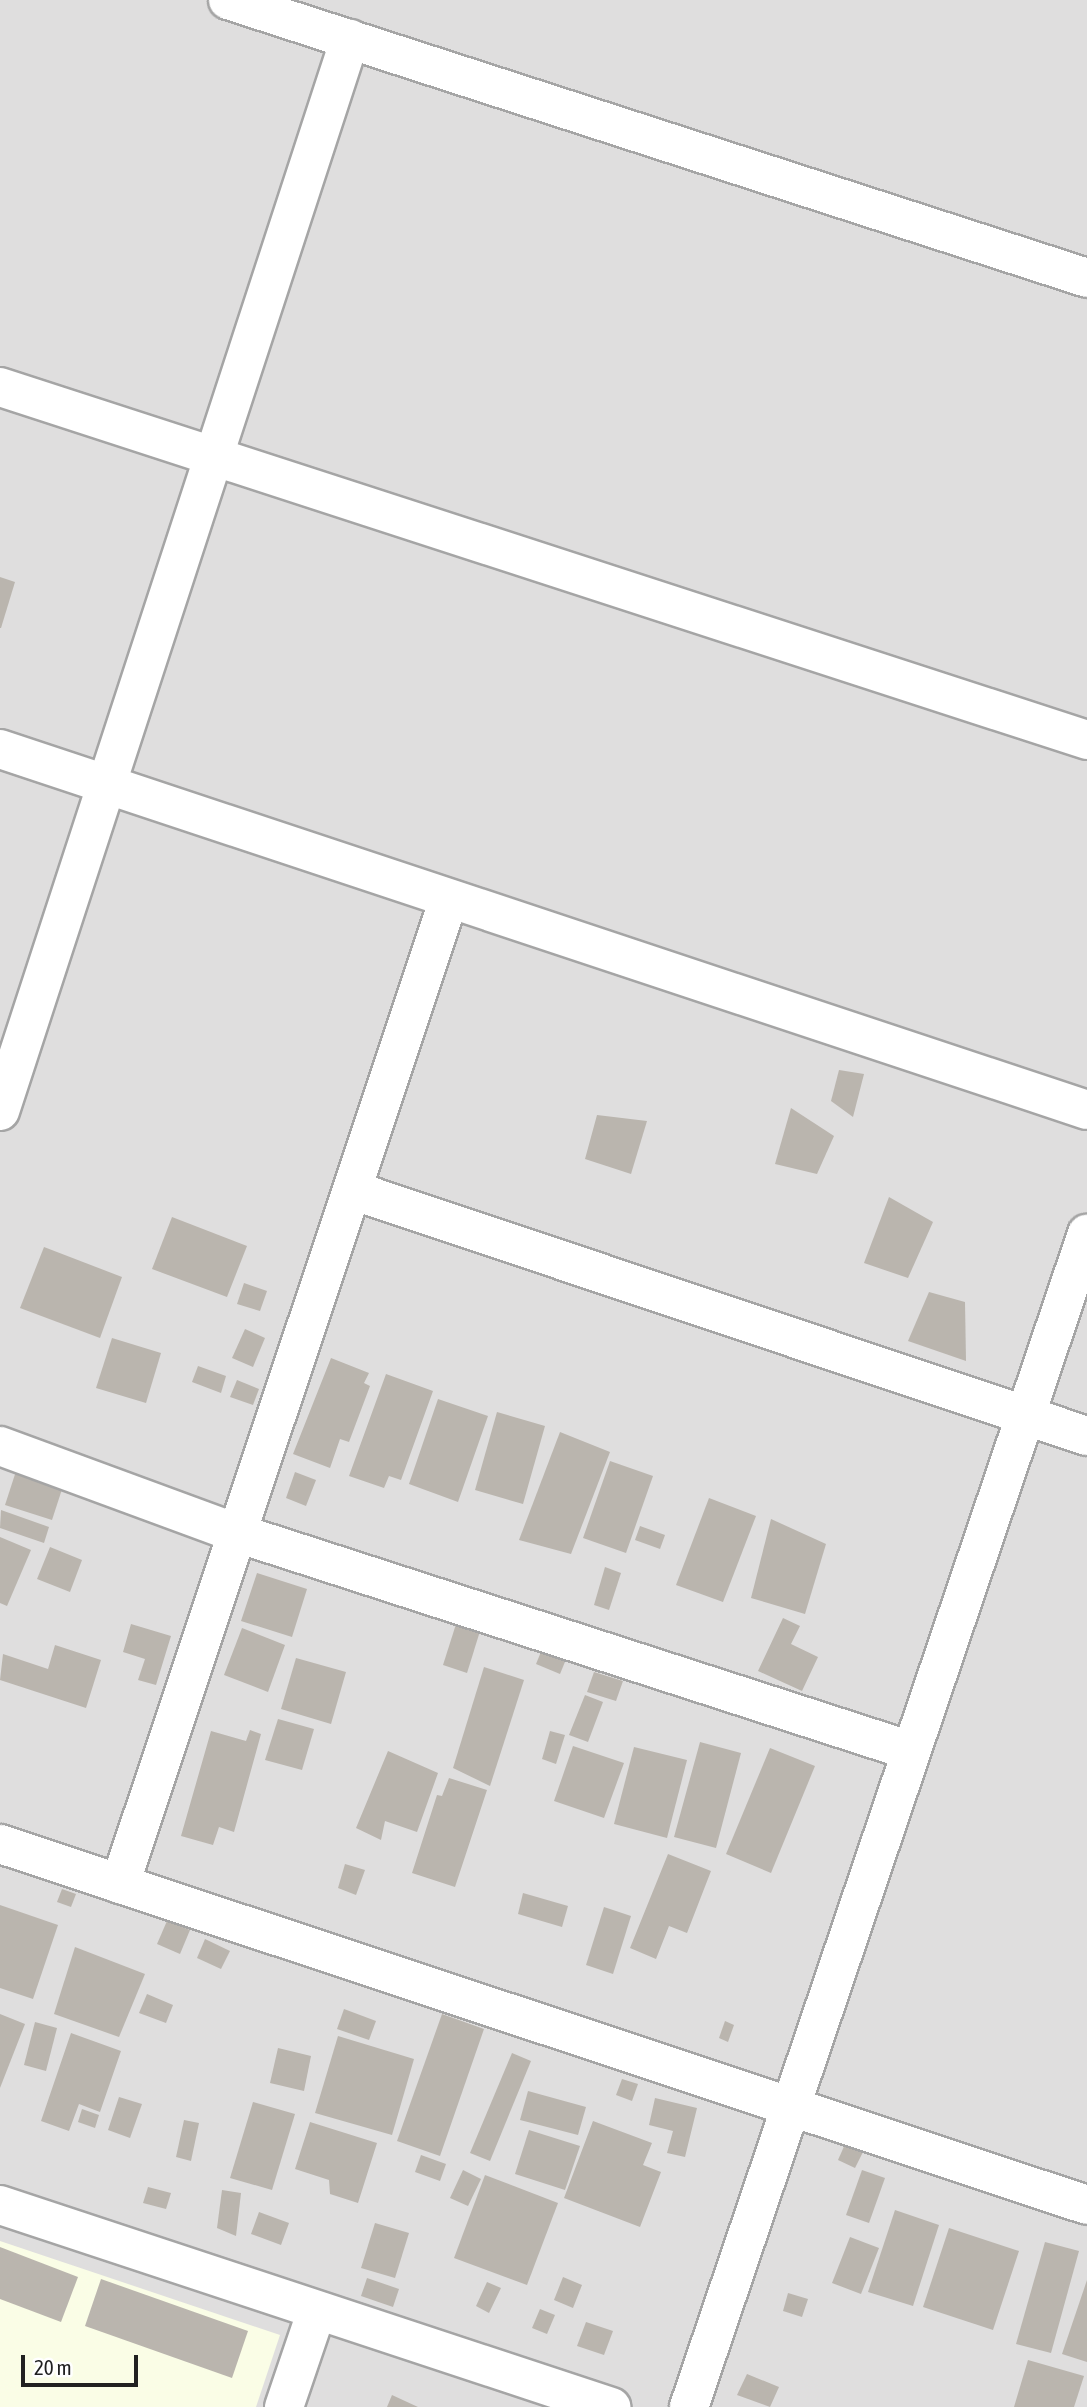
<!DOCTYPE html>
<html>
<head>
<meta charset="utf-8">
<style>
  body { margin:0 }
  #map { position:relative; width:1087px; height:2407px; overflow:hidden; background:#f0efe9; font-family:"Asap Condensed",sans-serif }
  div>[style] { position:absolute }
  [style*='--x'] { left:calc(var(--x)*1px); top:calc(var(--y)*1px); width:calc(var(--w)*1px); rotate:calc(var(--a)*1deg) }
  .residential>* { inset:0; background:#dfdede }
  .education>* { inset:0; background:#fafde6 }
  .building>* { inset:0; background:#bab5ae }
  .roads { filter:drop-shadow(2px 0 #a5a5a5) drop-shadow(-2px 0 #a5a5a5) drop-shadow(0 2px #a5a5a5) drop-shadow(0 -2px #a5a5a5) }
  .street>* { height:38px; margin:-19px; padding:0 19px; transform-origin:19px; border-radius:19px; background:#fff }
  span { translate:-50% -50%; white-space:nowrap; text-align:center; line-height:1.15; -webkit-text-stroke:5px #fff; paint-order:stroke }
  .scale { position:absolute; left:21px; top:2355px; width:117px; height:32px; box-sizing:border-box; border:4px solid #212121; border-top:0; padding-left:9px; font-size:21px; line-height:24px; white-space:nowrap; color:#212121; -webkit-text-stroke:5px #fff; paint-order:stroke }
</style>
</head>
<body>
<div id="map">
  <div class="residential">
    <div style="clip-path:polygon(0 0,1087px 0,1087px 2407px,0 2407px)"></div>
  </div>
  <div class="education">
    <div style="clip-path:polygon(0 2241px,280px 2335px,256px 2407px,0 2407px)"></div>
  </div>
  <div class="building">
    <div style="clip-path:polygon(0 577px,15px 582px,1px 628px,0 628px)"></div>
    <div style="clip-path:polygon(839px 1070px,864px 1074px,853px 1117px,831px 1101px)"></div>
    <div style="clip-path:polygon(791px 1108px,834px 1136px,817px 1174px,775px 1164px)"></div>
    <div style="clip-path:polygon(597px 1115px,647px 1121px,631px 1174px,585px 1159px)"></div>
    <div style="clip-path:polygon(889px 1197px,933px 1222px,908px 1278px,864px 1263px)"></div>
    <div style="clip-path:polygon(172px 1217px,247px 1246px,227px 1297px,152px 1269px)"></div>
    <div style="clip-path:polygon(44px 1247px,122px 1277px,100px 1338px,20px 1308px)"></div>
    <div style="clip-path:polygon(244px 1283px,267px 1291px,260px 1311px,237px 1304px)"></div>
    <div style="clip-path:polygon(929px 1292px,965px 1302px,966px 1361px,908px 1341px)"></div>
    <div style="clip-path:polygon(245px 1329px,265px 1338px,253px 1367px,232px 1358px)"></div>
    <div style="clip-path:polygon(112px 1338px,161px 1353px,146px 1403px,96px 1388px)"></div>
    <div style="clip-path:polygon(331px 1358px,369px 1373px,364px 1383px,370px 1386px,349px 1442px,340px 1439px,330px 1468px,293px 1454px)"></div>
    <div style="clip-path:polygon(198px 1366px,226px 1376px,221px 1393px,192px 1382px)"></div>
    <div style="clip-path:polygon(386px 1374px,433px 1391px,401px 1480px,389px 1476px,384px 1488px,349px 1476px)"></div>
    <div style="clip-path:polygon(237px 1380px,259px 1389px,253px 1405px,230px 1397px)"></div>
    <div style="clip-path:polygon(438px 1399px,488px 1416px,458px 1502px,409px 1484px)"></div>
    <div style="clip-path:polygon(497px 1412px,545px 1426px,523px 1504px,475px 1490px)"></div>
    <div style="clip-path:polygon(560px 1432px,610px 1452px,571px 1554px,519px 1540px)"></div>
    <div style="clip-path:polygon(610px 1461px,653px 1476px,626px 1553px,583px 1538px)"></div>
    <div style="clip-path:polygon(18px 1465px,65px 1480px,52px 1520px,5px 1505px)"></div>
    <div style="clip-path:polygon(295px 1472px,316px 1480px,306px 1506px,286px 1498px)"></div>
    <div style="clip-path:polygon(709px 1498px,756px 1516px,723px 1602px,676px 1585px)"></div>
    <div style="clip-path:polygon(1px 1510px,49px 1527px,44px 1543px,0 1528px)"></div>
    <div style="clip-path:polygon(771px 1519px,826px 1544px,805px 1614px,751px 1598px)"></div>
    <div style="clip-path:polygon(640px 1526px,665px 1535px,660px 1549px,635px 1540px)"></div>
    <div style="clip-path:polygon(0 1537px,31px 1550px,7px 1606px,0 1603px)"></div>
    <div style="clip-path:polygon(50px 1547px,82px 1560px,70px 1592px,37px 1579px)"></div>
    <div style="clip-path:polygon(605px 1567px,621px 1573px,609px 1610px,594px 1605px)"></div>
    <div style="clip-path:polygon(257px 1573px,307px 1589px,292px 1637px,241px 1621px)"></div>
    <div style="clip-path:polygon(783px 1618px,800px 1626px,791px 1644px,818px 1657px,802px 1691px,758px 1671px)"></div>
    <div style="clip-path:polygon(457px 1621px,481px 1628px,467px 1673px,443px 1665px)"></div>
    <div style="clip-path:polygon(131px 1624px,171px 1636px,156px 1685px,138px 1680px,145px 1659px,123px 1652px)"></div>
    <div style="clip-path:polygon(242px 1628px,285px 1645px,268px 1692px,224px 1675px)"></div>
    <div style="clip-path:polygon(55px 1645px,101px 1660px,86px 1708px,0 1680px,3px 1654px,48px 1669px)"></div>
    <div style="clip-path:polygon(543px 1647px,567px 1657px,560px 1674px,536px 1664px)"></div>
    <div style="clip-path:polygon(296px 1658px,346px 1672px,331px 1724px,281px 1709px)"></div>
    <div style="clip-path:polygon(484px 1667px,524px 1680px,490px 1786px,453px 1768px)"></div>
    <div style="clip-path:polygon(594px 1672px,623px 1681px,616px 1701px,587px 1692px)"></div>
    <div style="clip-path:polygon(585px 1695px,603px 1702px,588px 1742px,569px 1735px)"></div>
    <div style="clip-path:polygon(278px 1719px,314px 1729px,302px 1770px,265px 1760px)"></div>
    <div style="clip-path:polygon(250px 1730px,261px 1734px,234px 1832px,219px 1827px,213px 1845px,181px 1836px,211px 1731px,246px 1741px)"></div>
    <div style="clip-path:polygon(550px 1731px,565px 1735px,556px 1764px,542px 1759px)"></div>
    <div style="clip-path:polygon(700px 1742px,741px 1753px,716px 1848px,674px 1837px)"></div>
    <div style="clip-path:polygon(573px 1746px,624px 1763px,604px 1818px,554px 1801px)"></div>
    <div style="clip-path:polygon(634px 1747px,687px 1760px,667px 1838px,614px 1824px)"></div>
    <div style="clip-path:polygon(770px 1748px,815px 1766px,771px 1873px,726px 1854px)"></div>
    <div style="clip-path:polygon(388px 1751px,438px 1773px,417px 1832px,385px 1821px,381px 1840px,356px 1828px)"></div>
    <div style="clip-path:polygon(449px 1778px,487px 1790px,455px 1887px,412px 1873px,437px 1795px,442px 1796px)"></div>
    <div style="clip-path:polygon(668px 1854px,711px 1871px,687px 1933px,669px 1926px,656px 1959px,630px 1948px)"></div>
    <div style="clip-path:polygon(345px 1864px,365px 1870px,356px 1895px,338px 1888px)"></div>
    <div style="clip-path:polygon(62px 1889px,76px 1894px,71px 1907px,57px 1902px)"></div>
    <div style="clip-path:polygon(523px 1893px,568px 1906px,562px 1927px,518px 1914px)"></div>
    <div style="clip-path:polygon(0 1905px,58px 1925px,33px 1999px,0 1988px)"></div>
    <div style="clip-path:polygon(604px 1907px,631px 1916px,613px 1974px,586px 1965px)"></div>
    <div style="clip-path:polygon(167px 1921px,190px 1930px,180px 1954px,157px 1944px)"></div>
    <div style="clip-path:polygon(205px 1939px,230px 1951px,221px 1969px,197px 1958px)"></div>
    <div style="clip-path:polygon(75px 1947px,145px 1974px,119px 2037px,54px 2014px)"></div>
    <div style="clip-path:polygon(147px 1994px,173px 2005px,166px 2023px,139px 2013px)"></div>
    <div style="clip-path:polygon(344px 2009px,376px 2021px,369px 2040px,337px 2029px)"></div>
    <div style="clip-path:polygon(0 2014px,25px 2024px,0 2088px)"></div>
    <div style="clip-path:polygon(442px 2014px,484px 2029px,440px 2156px,397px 2141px)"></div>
    <div style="clip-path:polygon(725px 2021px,734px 2025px,728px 2042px,719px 2038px)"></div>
    <div style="clip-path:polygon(35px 2022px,57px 2028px,46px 2071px,24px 2065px)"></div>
    <div style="clip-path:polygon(71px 2033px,121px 2051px,100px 2112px,79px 2104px,69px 2131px,41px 2121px)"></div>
    <div style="clip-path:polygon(338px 2036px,414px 2059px,392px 2135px,315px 2113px)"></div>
    <div style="clip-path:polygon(278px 2048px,311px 2056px,304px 2091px,270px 2083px)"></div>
    <div style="clip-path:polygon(512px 2053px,531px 2061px,490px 2161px,470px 2153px)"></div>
    <div style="clip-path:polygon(622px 2079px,638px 2084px,632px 2101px,616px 2095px)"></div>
    <div style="clip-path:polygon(528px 2091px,586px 2107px,578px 2135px,520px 2120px)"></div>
    <div style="clip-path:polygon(119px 2097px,142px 2104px,130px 2138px,108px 2130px)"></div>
    <div style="clip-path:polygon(655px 2098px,697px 2108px,685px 2157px,667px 2153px,673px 2131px,649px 2125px)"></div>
    <div style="clip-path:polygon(253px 2102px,295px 2114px,272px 2190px,230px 2178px)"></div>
    <div style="clip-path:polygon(82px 2109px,99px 2115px,95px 2128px,78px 2122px)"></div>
    <div style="clip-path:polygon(184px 2120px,199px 2123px,191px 2161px,176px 2157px)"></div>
    <div style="clip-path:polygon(593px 2121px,652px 2143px,643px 2165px,661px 2172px,640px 2227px,564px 2198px)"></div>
    <div style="clip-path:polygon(310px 2122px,377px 2143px,358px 2203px,330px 2194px,329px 2180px,295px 2169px)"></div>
    <div style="clip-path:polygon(529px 2130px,580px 2146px,565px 2190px,515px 2174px)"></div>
    <div style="clip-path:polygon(846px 2142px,864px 2150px,855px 2168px,838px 2160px)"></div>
    <div style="clip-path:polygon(421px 2155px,446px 2164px,440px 2181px,415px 2172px)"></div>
    <div style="clip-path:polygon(463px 2170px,481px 2179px,468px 2206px,450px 2198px)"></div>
    <div style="clip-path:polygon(862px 2170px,885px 2178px,869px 2223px,846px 2215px)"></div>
    <div style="clip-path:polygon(485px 2175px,558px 2203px,527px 2285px,454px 2258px)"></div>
    <div style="clip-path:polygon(148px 2187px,171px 2193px,166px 2209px,143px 2203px)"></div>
    <div style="clip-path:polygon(222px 2190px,241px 2193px,236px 2236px,217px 2228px)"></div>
    <div style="clip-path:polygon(895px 2210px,939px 2225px,913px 2306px,868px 2292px)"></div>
    <div style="clip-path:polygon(259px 2212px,289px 2223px,281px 2245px,251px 2234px)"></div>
    <div style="clip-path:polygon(375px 2223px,409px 2233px,395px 2278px,361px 2268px)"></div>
    <div style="clip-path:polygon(949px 2228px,1019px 2251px,993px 2330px,923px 2307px)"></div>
    <div style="clip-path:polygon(850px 2237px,879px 2248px,861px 2294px,832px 2283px)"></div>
    <div style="clip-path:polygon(1045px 2242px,1079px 2251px,1051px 2353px,1016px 2344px)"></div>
    <div style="clip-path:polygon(0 2247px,78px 2277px,61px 2322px,0 2299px)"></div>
    <div style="clip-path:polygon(563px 2277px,582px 2285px,573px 2308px,554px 2300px)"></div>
    <div style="clip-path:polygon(367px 2278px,399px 2289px,393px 2307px,361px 2296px)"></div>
    <div style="clip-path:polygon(101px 2279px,248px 2331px,232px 2378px,85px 2326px)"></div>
    <div style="clip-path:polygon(1087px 2280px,1087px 2362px,1062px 2354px)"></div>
    <div style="clip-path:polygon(487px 2282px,501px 2288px,489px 2313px,476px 2306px)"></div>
    <div style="clip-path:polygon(788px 2293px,808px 2299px,802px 2317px,783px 2311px)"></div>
    <div style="clip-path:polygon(540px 2309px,555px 2315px,547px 2334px,532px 2328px)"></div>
    <div style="clip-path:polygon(586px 2322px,613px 2331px,604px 2355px,577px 2346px)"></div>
    <div style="clip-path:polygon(1028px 2360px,1084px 2376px,1074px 2407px,1014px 2407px)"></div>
    <div style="clip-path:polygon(747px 2374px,779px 2387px,770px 2407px,737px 2395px)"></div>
    <div style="clip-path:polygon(392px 2395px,418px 2407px,387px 2407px)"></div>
  </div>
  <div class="roads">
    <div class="street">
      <div style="--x:228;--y:0;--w:903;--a:17.93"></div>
      <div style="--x:0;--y:387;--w:1143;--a:17.99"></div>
      <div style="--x:0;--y:749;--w:1145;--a:18.37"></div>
      <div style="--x:0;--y:1111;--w:1128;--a:-71.92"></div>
      <div style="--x:352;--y:1190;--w:775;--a:18.51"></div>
      <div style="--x:0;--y:1446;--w:252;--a:20.2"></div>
      <div style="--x:237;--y:1533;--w:708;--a:17.92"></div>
      <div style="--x:0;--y:1844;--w:1145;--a:18.37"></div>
      <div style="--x:120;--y:1884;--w:1038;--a:-71.53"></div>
      <div style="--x:0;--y:2205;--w:644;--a:18.29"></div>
      <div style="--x:284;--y:2407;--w:102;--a:-71.2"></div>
      <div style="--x:689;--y:2407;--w:1239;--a:-71.26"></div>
    </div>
  </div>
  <div class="scale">20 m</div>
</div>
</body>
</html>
